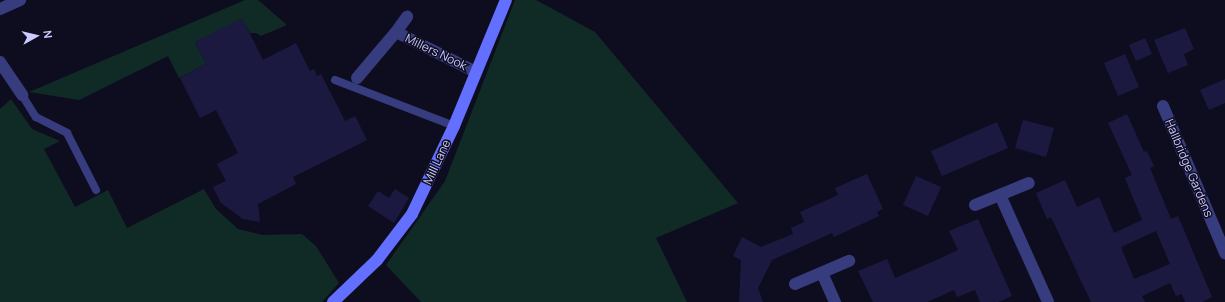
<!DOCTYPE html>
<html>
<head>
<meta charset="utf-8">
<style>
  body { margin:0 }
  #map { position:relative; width:1225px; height:302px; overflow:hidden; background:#0e0d20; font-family:Manrope,sans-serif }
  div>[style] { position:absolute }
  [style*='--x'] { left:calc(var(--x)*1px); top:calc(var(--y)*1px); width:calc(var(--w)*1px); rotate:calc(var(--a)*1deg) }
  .green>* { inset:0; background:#102a26 }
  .building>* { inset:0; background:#1c1941 }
  .lane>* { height:8px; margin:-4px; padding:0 4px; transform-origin:4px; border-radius:4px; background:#373c7f }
  .street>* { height:12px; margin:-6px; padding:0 6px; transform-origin:6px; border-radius:6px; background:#373c7f }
  .secondary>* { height:12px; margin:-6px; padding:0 6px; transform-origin:6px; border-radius:6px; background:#626fff }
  span { translate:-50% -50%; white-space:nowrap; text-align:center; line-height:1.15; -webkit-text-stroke:3px #0e0d20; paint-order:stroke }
  .street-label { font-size:12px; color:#cccbff }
  .north { position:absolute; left:16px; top:16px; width:40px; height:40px; -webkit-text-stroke:3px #0e0d20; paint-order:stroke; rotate:82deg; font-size:11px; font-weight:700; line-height:16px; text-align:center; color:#cccbff }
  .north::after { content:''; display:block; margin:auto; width:14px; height:18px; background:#cccbff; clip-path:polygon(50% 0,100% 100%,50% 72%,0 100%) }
</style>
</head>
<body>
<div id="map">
  <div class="green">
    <div style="clip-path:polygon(245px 0,258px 0,287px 25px,261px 36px,256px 33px,250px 33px,242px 19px,195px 42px,206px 64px,179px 78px,168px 56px,79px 100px,29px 92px)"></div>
    <div style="clip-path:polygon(515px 0,536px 0,595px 32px,738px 203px,656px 238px,687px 302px,421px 302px,386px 265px,445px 181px)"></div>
    <div style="clip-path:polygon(11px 99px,32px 129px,60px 141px,44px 149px,75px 207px,108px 190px,127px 228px,204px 189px,216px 209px,238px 229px,263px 235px,302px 234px,316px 246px,339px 283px,322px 302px,0 302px,0 109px)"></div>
  </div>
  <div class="building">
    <div style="clip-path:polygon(242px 18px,263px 60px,296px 43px,310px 71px,314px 69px,317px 76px,321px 74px,345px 121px,355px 116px,367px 140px,293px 177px,296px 184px,258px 204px,260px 222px,243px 219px,221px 203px,213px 187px,226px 181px,217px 164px,238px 153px,216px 110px,200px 118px,180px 78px,206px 64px,195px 42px)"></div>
    <div style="clip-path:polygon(1185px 28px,1194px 49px,1184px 54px,1188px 65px,1168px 73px,1154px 40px)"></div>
    <div style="clip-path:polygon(1145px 38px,1152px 54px,1136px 61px,1129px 45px)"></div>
    <div style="clip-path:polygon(1125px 54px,1139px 87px,1118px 96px,1104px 63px)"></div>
    <div style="clip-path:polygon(1225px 79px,1225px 103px,1209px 110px,1200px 90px)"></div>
    <div style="clip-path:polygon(evenodd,1127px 114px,1144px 152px,1147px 151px,1154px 166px,1150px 168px,1171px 219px,1178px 216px,1212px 297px,1202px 302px,1185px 302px,1182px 294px,1176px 296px,1170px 283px,1142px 296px,1145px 302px,1091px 302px,1051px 217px,1047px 219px,1036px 193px,1065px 180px,1077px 207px,1099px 197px,1114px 233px,1142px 220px,1125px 178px,1132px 175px,1108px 123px,1127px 114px,1156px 231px,1170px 264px,1134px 279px,1121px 247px,1156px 231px)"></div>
    <div style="clip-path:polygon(1023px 120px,1054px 128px,1046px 157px,1015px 148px)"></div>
    <div style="clip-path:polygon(997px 122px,1008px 148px,942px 176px,931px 151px)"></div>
    <div style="clip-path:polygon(867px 174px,883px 209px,877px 212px,879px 216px,834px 237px,832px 233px,772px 260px,758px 288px,763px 302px,739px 302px,741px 260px,733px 256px,742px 237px,761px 247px,793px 234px,791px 228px,804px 222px,800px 212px,838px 195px,835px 188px)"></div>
    <div style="clip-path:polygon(916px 176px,941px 187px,928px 216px,903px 205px)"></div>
    <div style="clip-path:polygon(395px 189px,409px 198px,394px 223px,368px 206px,378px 191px,389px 198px)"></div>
    <div style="clip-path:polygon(978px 219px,1012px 296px,998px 302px,980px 302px,975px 290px,957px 297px,954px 290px,927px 302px,873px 302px,858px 271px,887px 259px,895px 278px,941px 258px,958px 250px,949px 231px)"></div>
  </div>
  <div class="lane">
    <div style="--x:335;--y:80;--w:128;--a:21.1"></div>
    <div style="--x:22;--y:95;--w:26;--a:58"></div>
    <div style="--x:36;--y:117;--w:35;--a:27"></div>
    <div style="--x:67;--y:133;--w:64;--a:63"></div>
  </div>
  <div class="street">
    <div style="--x:0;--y:9;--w:22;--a:-24"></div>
    <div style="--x:396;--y:32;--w:19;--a:-54"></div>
    <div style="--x:0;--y:62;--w:40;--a:56"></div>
    <div style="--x:357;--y:78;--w:60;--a:-49.7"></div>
    <div style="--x:396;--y:32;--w:89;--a:26.6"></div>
    <div style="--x:1163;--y:106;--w:160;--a:67.1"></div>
    <div style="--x:1000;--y:195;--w:117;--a:65.8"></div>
    <div style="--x:975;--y:205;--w:58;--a:-22.2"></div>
    <div style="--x:822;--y:273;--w:32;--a:66"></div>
    <div style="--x:795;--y:284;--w:59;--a:-23.1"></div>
  </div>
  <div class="secondary">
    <div style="--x:333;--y:302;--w:61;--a:-43.7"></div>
    <div style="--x:377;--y:260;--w:58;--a:-52.7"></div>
    <div style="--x:412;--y:214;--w:98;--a:-64.5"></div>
    <div style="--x:454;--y:126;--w:136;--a:-67.6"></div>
  </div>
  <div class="street-label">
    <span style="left:436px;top:52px;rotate:26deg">Millers Nook</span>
    <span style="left:437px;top:162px;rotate:-65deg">Mill Lane</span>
    <span style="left:1189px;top:168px;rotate:67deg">Hallbridge Gardens</span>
  </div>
  <div class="north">N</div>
</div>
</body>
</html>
